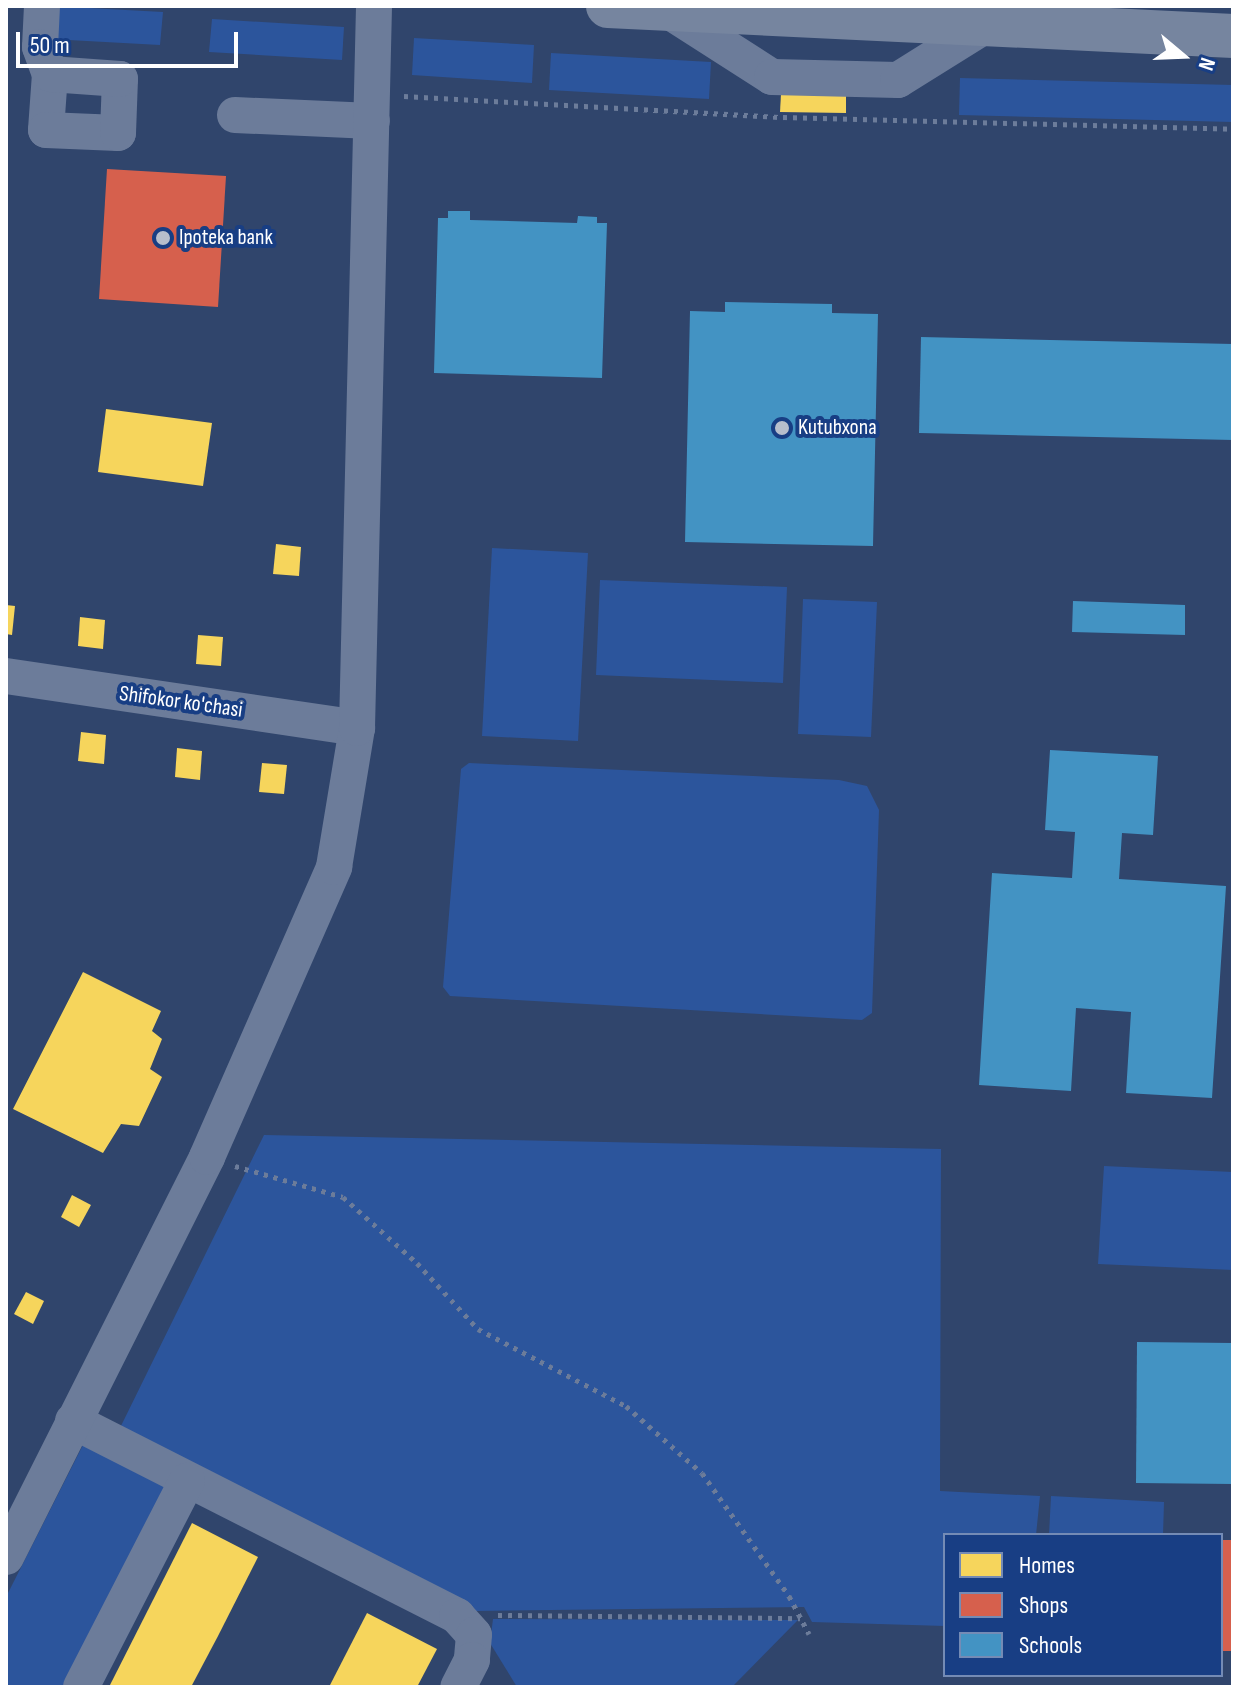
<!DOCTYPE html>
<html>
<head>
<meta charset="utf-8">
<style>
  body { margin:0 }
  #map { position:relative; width:1239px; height:1693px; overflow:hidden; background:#30456c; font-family:"Sofia Sans Condensed",sans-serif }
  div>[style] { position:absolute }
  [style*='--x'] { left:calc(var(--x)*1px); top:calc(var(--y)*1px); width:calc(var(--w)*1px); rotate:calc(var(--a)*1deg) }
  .green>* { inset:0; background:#2c559c }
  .homes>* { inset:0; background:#f6d55c }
  .shops>* { inset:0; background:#d6604d }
  .schools>* { inset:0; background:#4393c3 }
  .path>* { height:5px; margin-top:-2.5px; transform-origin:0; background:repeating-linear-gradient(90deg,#6c7c9a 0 4px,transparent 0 10px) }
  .minor>* { height:36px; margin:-18px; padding:0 18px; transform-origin:18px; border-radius:18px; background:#6c7c9a }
  .major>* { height:44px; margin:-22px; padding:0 22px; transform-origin:22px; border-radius:22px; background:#76859f }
  .dots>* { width:22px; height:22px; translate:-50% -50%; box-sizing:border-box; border:4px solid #183e84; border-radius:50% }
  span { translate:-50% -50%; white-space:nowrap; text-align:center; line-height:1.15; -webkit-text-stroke:8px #183e84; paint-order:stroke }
  .poi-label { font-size:22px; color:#fff }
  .left { translate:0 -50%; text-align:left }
  .street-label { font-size:22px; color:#fff }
  .frame { position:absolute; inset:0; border:8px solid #fff; pointer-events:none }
  .legend { position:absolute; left:943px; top:1533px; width:280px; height:144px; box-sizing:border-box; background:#183e84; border:2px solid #748bb5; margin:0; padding:10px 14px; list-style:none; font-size:24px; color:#fff }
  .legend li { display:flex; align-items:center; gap:16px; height:40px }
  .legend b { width:40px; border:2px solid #748bb5 }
  .north { position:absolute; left:1143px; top:16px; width:80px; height:80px; -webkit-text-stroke:6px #183e84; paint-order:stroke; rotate:109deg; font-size:22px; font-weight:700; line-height:32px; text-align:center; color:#fff }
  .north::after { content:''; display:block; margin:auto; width:28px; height:36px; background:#fff; clip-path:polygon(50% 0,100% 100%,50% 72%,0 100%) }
  .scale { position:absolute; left:16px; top:32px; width:222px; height:36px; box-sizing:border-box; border:4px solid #fff; border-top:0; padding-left:10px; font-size:24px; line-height:28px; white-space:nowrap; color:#fff; -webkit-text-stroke:6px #183e84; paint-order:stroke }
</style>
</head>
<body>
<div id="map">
  <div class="green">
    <div style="clip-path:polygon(52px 6px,163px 12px,160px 45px,50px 39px)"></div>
    <div style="clip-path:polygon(212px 19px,344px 27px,342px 60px,209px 52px)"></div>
    <div style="clip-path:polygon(414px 38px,534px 45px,532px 83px,412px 75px)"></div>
    <div style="clip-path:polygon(551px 53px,711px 62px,709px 99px,549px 90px)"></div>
    <div style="clip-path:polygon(960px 78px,1233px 85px,1233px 122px,959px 115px)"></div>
    <div style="clip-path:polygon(492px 548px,588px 553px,578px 741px,482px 736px)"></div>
    <div style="clip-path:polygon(600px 580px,787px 587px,783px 683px,596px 675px)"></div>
    <div style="clip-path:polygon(803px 599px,877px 602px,871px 737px,798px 734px)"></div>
    <div style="clip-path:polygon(469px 763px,839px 780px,867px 786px,879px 810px,872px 1013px,862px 1020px,450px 996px,443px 987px,461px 769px)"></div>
    <div style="clip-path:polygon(264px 1135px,941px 1149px,940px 1491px,1040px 1496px,1036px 1535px,945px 1535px,945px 1626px,812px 1622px,804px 1607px,475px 1611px,117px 1434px)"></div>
    <div style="clip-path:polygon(1104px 1166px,1233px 1172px,1233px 1270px,1098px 1264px)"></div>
    <div style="clip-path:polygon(84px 1443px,170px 1487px,67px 1687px,6px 1687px,6px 1597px)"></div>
    <div style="clip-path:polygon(1051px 1496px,1164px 1502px,1163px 1535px,1049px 1535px)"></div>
    <div style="clip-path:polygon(493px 1619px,798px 1620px,732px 1687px,517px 1687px,490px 1643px)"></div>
  </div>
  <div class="homes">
    <div style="clip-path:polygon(781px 94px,846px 96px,846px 113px,780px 112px)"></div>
    <div style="clip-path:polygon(106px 409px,212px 423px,203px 486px,98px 472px)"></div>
    <div style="clip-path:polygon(276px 544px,301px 547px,299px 576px,273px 574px)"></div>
    <div style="clip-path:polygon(6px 605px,15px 606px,12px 635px,6px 634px)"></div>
    <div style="clip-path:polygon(80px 617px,105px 620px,103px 649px,78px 646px)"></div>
    <div style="clip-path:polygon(198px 635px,223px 637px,221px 666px,196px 664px)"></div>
    <div style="clip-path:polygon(81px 732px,106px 735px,104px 764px,78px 761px)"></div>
    <div style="clip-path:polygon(177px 748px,202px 751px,200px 780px,175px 777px)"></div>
    <div style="clip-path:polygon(262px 763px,287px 765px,284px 794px,259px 792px)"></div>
    <div style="clip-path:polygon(83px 972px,161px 1011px,152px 1031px,162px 1039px,150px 1069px,162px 1077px,139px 1126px,121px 1124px,103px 1153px,13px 1109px)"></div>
    <div style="clip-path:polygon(72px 1195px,91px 1205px,79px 1227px,61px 1217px)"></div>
    <div style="clip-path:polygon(26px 1292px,44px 1301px,33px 1324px,14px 1314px)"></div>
    <div style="clip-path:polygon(192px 1523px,258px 1557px,218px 1636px,191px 1687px,109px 1687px)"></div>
    <div style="clip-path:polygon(367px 1613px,437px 1649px,417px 1687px,329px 1687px)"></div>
  </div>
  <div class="shops">
    <div style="clip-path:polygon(107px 169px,226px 176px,218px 307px,99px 299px)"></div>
    <div style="clip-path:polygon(1223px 1540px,1233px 1540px,1233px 1651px,1222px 1651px)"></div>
  </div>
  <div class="schools">
    <div style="clip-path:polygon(448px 211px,470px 211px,470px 220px,577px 223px,578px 216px,597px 217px,597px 223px,607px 223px,602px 378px,434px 373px,438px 218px,448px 218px)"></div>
    <div style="clip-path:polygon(725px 302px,832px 304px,832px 313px,878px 314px,873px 546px,685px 542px,690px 311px,725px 312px)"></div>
    <div style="clip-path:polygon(921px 337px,1233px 344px,1233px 440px,919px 433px)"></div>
    <div style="clip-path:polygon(1073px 601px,1185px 605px,1185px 635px,1072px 632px)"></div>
    <div style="clip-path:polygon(1050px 750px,1158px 756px,1153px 835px,1122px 833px,1119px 879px,1226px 886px,1212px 1098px,1126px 1093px,1131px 1012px,1076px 1008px,1071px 1091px,979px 1085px,992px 873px,1072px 878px,1075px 832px,1045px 830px)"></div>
    <div style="clip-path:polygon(1137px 1342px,1233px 1343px,1233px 1484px,1136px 1483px)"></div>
  </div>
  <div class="path">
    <div style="--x:404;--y:96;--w:380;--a:3.2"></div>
    <div style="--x:783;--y:117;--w:450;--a:1.5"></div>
    <div style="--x:235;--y:1166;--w:112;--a:16"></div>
    <div style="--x:343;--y:1197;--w:99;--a:41.7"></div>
    <div style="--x:417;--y:1263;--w:90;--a:47.3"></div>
    <div style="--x:478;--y:1329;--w:167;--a:27.5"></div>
    <div style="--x:626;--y:1406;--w:101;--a:41.4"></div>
    <div style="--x:702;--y:1473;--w:151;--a:54.7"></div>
    <div style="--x:789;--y:1596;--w:43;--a:62.2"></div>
    <div style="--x:498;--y:1615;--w:302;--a:0.6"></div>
  </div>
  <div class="minor">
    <div style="--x:42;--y:6;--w:41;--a:92.8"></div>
    <div style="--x:40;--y:47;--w:29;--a:70"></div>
    <div style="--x:50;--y:74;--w:56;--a:94.1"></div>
    <div style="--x:46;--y:130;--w:72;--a:2.4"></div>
    <div style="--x:118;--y:133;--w:54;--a:-87.9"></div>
    <div style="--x:120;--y:79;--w:70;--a:-175.9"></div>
    <div style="--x:669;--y:11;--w:122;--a:32.7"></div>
    <div style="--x:772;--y:77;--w:126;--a:1.4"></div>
    <div style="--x:898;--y:80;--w:104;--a:-32"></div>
    <div style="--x:235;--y:115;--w:137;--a:2.5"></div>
    <div style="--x:6;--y:676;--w:355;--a:8.4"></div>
    <div style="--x:73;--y:1421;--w:431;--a:26.9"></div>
    <div style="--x:457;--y:1616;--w:25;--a:48"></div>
    <div style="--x:474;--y:1635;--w:25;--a:95"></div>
    <div style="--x:472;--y:1660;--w:30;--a:117"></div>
    <div style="--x:6;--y:1557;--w:448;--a:-63.3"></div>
    <div style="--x:207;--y:1157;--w:317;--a:-66.3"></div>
    <div style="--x:334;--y:867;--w:141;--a:-80.6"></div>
    <div style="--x:357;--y:728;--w:722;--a:-88.65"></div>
    <div style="--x:81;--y:1687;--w:232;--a:-62.8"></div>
  </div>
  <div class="major">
    <div style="--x:608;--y:6;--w:626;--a:2.75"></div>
  </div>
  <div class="dots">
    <div style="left:163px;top:238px;background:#b7becc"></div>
    <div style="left:782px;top:428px;background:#b7becc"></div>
  </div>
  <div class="poi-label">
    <span class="left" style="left:179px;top:238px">Ipoteka bank</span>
    <span class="left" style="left:798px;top:428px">Kutubxona</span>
  </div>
  <div class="street-label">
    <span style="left:181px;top:702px;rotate:8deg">Shifokor ko'chasi</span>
  </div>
  <div class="frame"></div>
  <ul class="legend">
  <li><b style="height:22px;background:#f6d55c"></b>Homes</li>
  <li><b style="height:22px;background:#d6604d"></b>Shops</li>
  <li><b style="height:22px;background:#4393c3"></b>Schools</li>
  </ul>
  <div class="north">N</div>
  <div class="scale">50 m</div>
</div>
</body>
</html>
